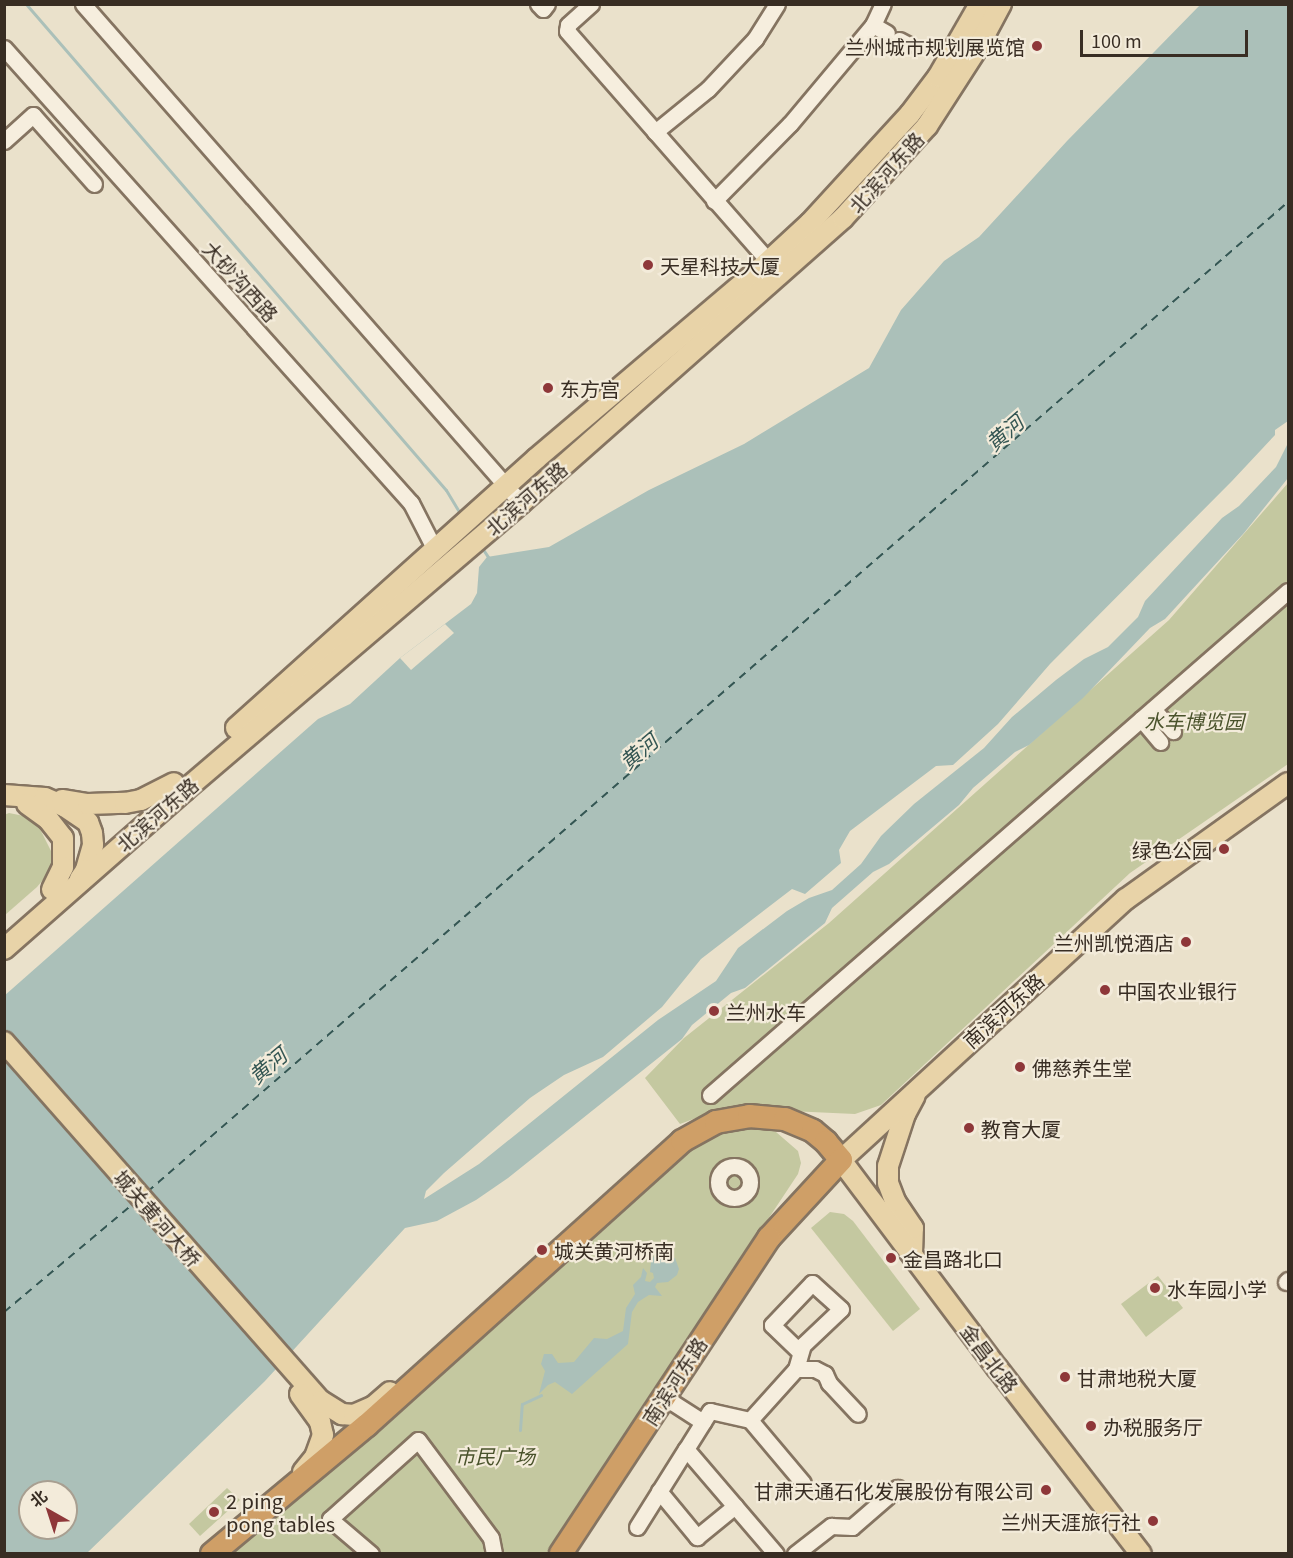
<!DOCTYPE html>
<html>
<head>
<meta charset="utf-8">
<style>
  body { margin:0 }
  #map { position:relative; width:1293px; height:1558px; overflow:hidden; background:#eae1cb; font-family:Georgia,"Noto Sans SC",serif }
  div>[style] { position:absolute }
  [style*='--x'] { left:calc(var(--x)*1px); top:calc(var(--y)*1px); width:calc(var(--w)*1px); rotate:calc(var(--a)*1deg) }
  .green>* { inset:0; background:#c4c8a0 }
  .water>* { inset:0; background:#abc0b9 }
  .pier>* { inset:0; background:#eae1cb }
  .stream>* { height:3px; margin:-1.5px; padding:0 1.5px; transform-origin:1.5px; border-radius:1.5px; background:#abc0b9 }
  .ferry>* { height:1.5px; margin-top:-0.75px; transform-origin:0; background:repeating-linear-gradient(90deg,#345653 0 8px,transparent 0 14px) }
  .roads { filter:drop-shadow(2px 0 #857461) drop-shadow(-2px 0 #857461) drop-shadow(0 2px #857461) drop-shadow(0 -2px #857461) }
  .minor>* { height:15px; margin:-7.5px; padding:0 7.5px; transform-origin:7.5px; border-radius:7.5px; background:#f6eede }
  .minor>.ring { margin:-7.5px; padding:0; box-sizing:content-box; background:none; border:15px solid #f6eede; border-radius:50% }
  .major>* { height:20px; margin:-10px; padding:0 10px; transform-origin:10px; border-radius:10px; background:#e8d3a8 }
  .highway>* { height:22px; margin:-11px; padding:0 11px; transform-origin:11px; border-radius:11px; background:#cf9f67 }
  .dots>* { width:16px; height:16px; translate:-50% -50%; box-sizing:border-box; border:3px solid #f3ebda; border-radius:50% }
  span { translate:-50% -50%; white-space:nowrap; text-align:center; line-height:1.15; -webkit-text-stroke:4.5px #f3ebda; paint-order:stroke }
  .poi-label { font-size:20px; color:#382d23 }
  .right { translate:-100% -50%; text-align:right }
  .left { translate:0 -50%; text-align:left }
  .street-label { font-size:20px; color:#382d23 }
  .park-label { font-size:20px; color:#49522b; font-style:italic }
  .water-label { font-size:21px; color:#345653; font-style:italic }
  .frame { position:absolute; inset:0; border:6px solid #382d23; pointer-events:none }
  .north { position:absolute; left:18px; top:1480px; width:60px; height:60px; box-sizing:border-box; background:#f3ebda; border:2px solid #a89f91; border-radius:50%; rotate:321deg; font-size:16px; font-weight:700; line-height:24px; text-align:center; color:#382d23 }
  .north::after { content:''; display:block; margin:auto; width:21px; height:27px; background:#8e3739; clip-path:polygon(50% 0,100% 100%,50% 72%,0 100%) }
  .scale { position:absolute; left:1080px; top:30px; width:168px; height:27px; box-sizing:border-box; border:3px solid #382d23; border-top:0; padding-left:8px; font-size:18px; line-height:21px; white-space:nowrap; color:#382d23; -webkit-text-stroke:4px #f3ebda; paint-order:stroke }
</style>
</head>
<body>
<div id="map">
  <div class="green">
    <div style="clip-path:polygon(1288px 483px,1288px 764px,1130px 873px,881px 1105px,855px 1114px,748px 1109px,712px 1112px,680px 1124px,645px 1078px,684px 1038px,829px 923px,1169px 620px)"></div>
    <div style="clip-path:polygon(9px 813px,24px 816px,39px 827px,53px 855px,51px 870px,37px 887px,5px 915px,4px 815px)"></div>
    <div style="clip-path:polygon(761px 1126px,776px 1132px,798px 1151px,801px 1163px,798px 1174px,547px 1553px,232px 1554px,428px 1384px,700px 1141px,720px 1132px)"></div>
    <div style="clip-path:polygon(830px 1212px,844px 1214px,853px 1221px,920px 1309px,893px 1331px,811px 1228px)"></div>
    <div style="clip-path:polygon(1158px 1276px,1183px 1308px,1146px 1337px,1121px 1304px)"></div>
    <div style="clip-path:polygon(227px 1488px,240px 1500px,200px 1536px,189px 1524px)"></div>
  </div>
  <div class="water">
    <div style="clip-path:polygon(evenodd,1200px 5px,1288px 5px,1288px 421px,1275px 430px,1275px 435px,1232px 481px,1050px 664px,998px 724px,953px 765px,936px 766px,850px 831px,839px 850px,841px 863px,805px 894px,792px 889px,701px 959px,662px 1007px,603px 1057px,564px 1075px,530px 1098px,444px 1173px,426px 1191px,424px 1199px,479px 1164px,658px 1020px,716px 981px,738px 948px,787px 911px,809px 898px,832px 890px,861px 864px,881px 836px,914px 804px,984px 748px,1012px 717px,1056px 680px,1084px 659px,1108px 647px,1138px 617px,1145px 601px,1222px 518px,1239px 506px,1276px 467px,1288px 443px,1288px 478px,1244px 533px,1165px 619px,1150px 628px,1083px 698px,1029px 745px,1015px 752px,973px 788px,959px 805px,889px 864px,873px 872px,832px 908px,825px 923px,745px 988px,731px 993px,692px 1025px,682px 1039px,508px 1178px,476px 1200px,437px 1221px,405px 1228px,265px 1381px,87px 1553px,5px 1553px,4px 996px,318px 719px,350px 704px,400px 658px,471px 604px,477px 593px,479px 567px,487px 557px,549px 547px,649px 490px,744px 444px,869px 368px,901px 310px,944px 261px,979px 237px,1067px 141px,1200px 5px,30px 1492px,66px 1492px,66px 1528px,30px 1528px,30px 1492px)"></div>
    <div style="clip-path:polygon(665px 1253px,675px 1258px,679px 1269px,677px 1275px,668px 1282px,657px 1283px,655px 1287px,662px 1296px,649px 1295px,638px 1302px,632px 1312px,628px 1344px,572px 1394px,555px 1382px,548px 1385px,539px 1394px,545px 1371px,541px 1364px,544px 1354px,552px 1354px,558px 1363px,574px 1362px,594px 1338px,607px 1339px,623px 1331px,626px 1308px,635px 1294px,633px 1285px,641px 1277px,643px 1268px,647px 1273px,645px 1281px,650px 1282px,654px 1278px,653px 1273px,650px 1272px,651px 1261px,654px 1256px)"></div>
  </div>
  <div class="pier">
    <div style="clip-path:polygon(445px 624px,454px 633px,411px 670px,400px 658px)"></div>
  </div>
  <div class="stream">
    <div style="--x:26;--y:4;--w:642;--a:49.17"></div>
    <div style="--x:446;--y:490;--w:31;--a:59"></div>
    <div style="--x:480;--y:545;--w:18;--a:56"></div>
    <div style="--x:520;--y:1430;--w:26;--a:-86"></div>
    <div style="--x:522;--y:1404;--w:21;--a:-25"></div>
  </div>
  <div class="ferry">
    <div style="--x:147;--y:1192;--w:1511;--a:-40.95"></div>
    <div style="--x:4;--y:1312;--w:170;--a:-40"></div>
  </div>
  <div class="roads">
    <div class="minor">
      <div style="--x:83;--y:4;--w:664;--a:48.72"></div>
      <div style="--x:538;--y:4;--w:7;--a:45"></div>
      <div style="--x:543;--y:9;--w:6;--a:-51"></div>
      <div style="--x:591;--y:4;--w:31;--a:138"></div>
      <div style="--x:568;--y:25;--w:6;--a:99"></div>
      <div style="--x:567;--y:31;--w:307;--a:48.8"></div>
      <div style="--x:873;--y:25;--w:16;--a:30"></div>
      <div style="--x:899;--y:40;--w:9;--a:27"></div>
      <div style="--x:4;--y:48;--w:610;--a:48.19"></div>
      <div style="--x:411;--y:503;--w:53;--a:62.9"></div>
      <div style="--x:655;--y:132;--w:68;--a:-39.1"></div>
      <div style="--x:708;--y:89;--w:69;--a:-46.8"></div>
      <div style="--x:755;--y:39;--w:41;--a:-57.8"></div>
      <div style="--x:4;--y:141;--w:39;--a:-42"></div>
      <div style="--x:33;--y:115;--w:92;--a:48.5"></div>
      <div style="--x:714;--y:201;--w:108;--a:-45.4"></div>
      <div style="--x:790;--y:124;--w:129;--a:-50"></div>
      <div style="--x:873;--y:25;--w:23;--a:-65"></div>
      <div style="--x:1153;--y:709;--w:30;--a:48"></div>
      <div style="--x:1141;--y:719;--w:30;--a:50"></div>
      <div style="--x:710;--y:1095;--w:767;--a:-41.09"></div>
      <div class="ring" style="left:718px;top:1166px;width:17px;height:17px"></div>
      <div style="--x:1286;--y:1282;--w:3;--a:-45"></div>
      <div style="--x:796;--y:1369;--w:25;--a:-74"></div>
      <div style="--x:803;--y:1345;--w:52;--a:-43.5"></div>
      <div style="--x:841;--y:1309;--w:39;--a:-138"></div>
      <div style="--x:812;--y:1283;--w:58;--a:133.6"></div>
      <div style="--x:772;--y:1325;--w:39;--a:44"></div>
      <div style="--x:664;--y:1397;--w:46;--a:32.7"></div>
      <div style="--x:703;--y:1422;--w:32;--a:122"></div>
      <div style="--x:686;--y:1449;--w:138;--a:49.4"></div>
      <div style="--x:750;--y:1420;--w:82;--a:49.9"></div>
      <div style="--x:703;--y:1422;--w:13;--a:-58"></div>
      <div style="--x:710;--y:1411;--w:41;--a:12.7"></div>
      <div style="--x:750;--y:1420;--w:69;--a:-48"></div>
      <div style="--x:796;--y:1369;--w:19;--a:0"></div>
      <div style="--x:815;--y:1369;--w:11;--a:27"></div>
      <div style="--x:825;--y:1374;--w:10;--a:66"></div>
      <div style="--x:829;--y:1383;--w:42;--a:46.9"></div>
      <div style="--x:659;--y:1491;--w:60;--a:50.4"></div>
      <div style="--x:697;--y:1537;--w:49;--a:-39.2"></div>
      <div style="--x:637;--y:1527;--w:92;--a:-57.9"></div>
      <div style="--x:371;--y:1554;--w:54;--a:-139.5"></div>
      <div style="--x:330;--y:1519;--w:118;--a:-41.9"></div>
      <div style="--x:418;--y:1440;--w:122;--a:53.3"></div>
      <div style="--x:491;--y:1538;--w:16;--a:79"></div>
      <div style="--x:795;--y:1554;--w:46;--a:-37.9"></div>
      <div style="--x:831;--y:1526;--w:21;--a:3"></div>
      <div style="--x:852;--y:1527;--w:60;--a:-40.9"></div>
    </div>
    <div class="major">
      <div style="--x:236;--y:728;--w:404;--a:-41.9"></div>
      <div style="--x:537;--y:458;--w:292;--a:-40.3"></div>
      <div style="--x:760;--y:269;--w:68;--a:-42.6"></div>
      <div style="--x:810;--y:223;--w:148;--a:-47.5"></div>
      <div style="--x:910;--y:114;--w:46;--a:-52.9"></div>
      <div style="--x:938;--y:77;--w:84;--a:-60.1"></div>
      <div style="--x:4;--y:795;--w:41;--a:4.2"></div>
      <div style="--x:45;--y:798;--w:21;--a:23"></div>
      <div style="--x:64;--y:806;--w:29;--a:34"></div>
      <div style="--x:88;--y:822;--w:12;--a:70"></div>
      <div style="--x:92;--y:833;--w:12;--a:85"></div>
      <div style="--x:93;--y:845;--w:26;--a:106"></div>
      <div style="--x:86;--y:870;--w:11;--a:124"></div>
      <div style="--x:62;--y:800;--w:26;--a:9"></div>
      <div style="--x:88;--y:804;--w:37;--a:-2"></div>
      <div style="--x:125;--y:803;--w:16;--a:-11"></div>
      <div style="--x:141;--y:800;--w:37;--a:-27"></div>
      <div style="--x:27;--y:804;--w:26;--a:36"></div>
      <div style="--x:48;--y:819;--w:24;--a:52"></div>
      <div style="--x:63;--y:838;--w:29;--a:90"></div>
      <div style="--x:63;--y:867;--w:25;--a:116"></div>
      <div style="--x:4;--y:949;--w:241;--a:-41.3"></div>
      <div style="--x:185;--y:790;--w:442;--a:-40.5"></div>
      <div style="--x:521;--y:503;--w:430;--a:-41.5"></div>
      <div style="--x:843;--y:218;--w:125;--a:-47.6"></div>
      <div style="--x:927;--y:126;--w:94;--a:-57.2"></div>
      <div style="--x:978;--y:47;--w:49;--a:-61.9"></div>
      <div style="--x:4;--y:1042;--w:479;--a:48.6"></div>
      <div style="--x:321;--y:1401;--w:25;--a:32"></div>
      <div style="--x:342;--y:1414;--w:12;--a:5"></div>
      <div style="--x:354;--y:1415;--w:22;--a:-24"></div>
      <div style="--x:374;--y:1406;--w:21;--a:-41"></div>
      <div style="--x:912;--y:1254;--w:26;--a:-88"></div>
      <div style="--x:913;--y:1228;--w:32;--a:-124"></div>
      <div style="--x:895;--y:1201;--w:19;--a:-111"></div>
      <div style="--x:888;--y:1183;--w:17;--a:-90"></div>
      <div style="--x:888;--y:1166;--w:55;--a:-71.9"></div>
      <div style="--x:905;--y:1114;--w:21;--a:-62"></div>
      <div style="--x:300;--y:1394;--w:34;--a:54"></div>
      <div style="--x:320;--y:1422;--w:13;--a:77"></div>
      <div style="--x:323;--y:1435;--w:23;--a:110"></div>
      <div style="--x:315;--y:1457;--w:19;--a:129"></div>
      <div style="--x:1141;--y:1554;--w:235;--a:-127.7"></div>
      <div style="--x:997;--y:1368;--w:260;--a:-126.9"></div>
      <div style="--x:841;--y:1160;--w:386;--a:-42.5"></div>
      <div style="--x:1126;--y:899;--w:199;--a:-35.6"></div>
    </div>
    <div class="highway">
      <div style="--x:212;--y:1554;--w:202;--a:-39.8"></div>
      <div style="--x:367;--y:1425;--w:424;--a:-42"></div>
      <div style="--x:682;--y:1141;--w:39;--a:-29"></div>
      <div style="--x:716;--y:1122;--w:34;--a:-10"></div>
      <div style="--x:749;--y:1116;--w:36;--a:5"></div>
      <div style="--x:785;--y:1119;--w:30;--a:23"></div>
      <div style="--x:813;--y:1131;--w:17;--a:40"></div>
      <div style="--x:826;--y:1142;--w:23;--a:50"></div>
      <div style="--x:841;--y:1160;--w:106;--a:132.7"></div>
      <div style="--x:769;--y:1238;--w:378;--a:123.4"></div>
    </div>
  </div>
  <div class="dots">
    <div style="left:1037px;top:46px;background:#8e3739"></div>
    <div style="left:648px;top:265px;background:#8e3739"></div>
    <div style="left:548px;top:388px;background:#8e3739"></div>
    <div style="left:1224px;top:849px;background:#8e3739"></div>
    <div style="left:1186px;top:942px;background:#8e3739"></div>
    <div style="left:1105px;top:990px;background:#8e3739"></div>
    <div style="left:714px;top:1011px;background:#8e3739"></div>
    <div style="left:1020px;top:1067px;background:#8e3739"></div>
    <div style="left:969px;top:1128px;background:#8e3739"></div>
    <div style="left:542px;top:1250px;background:#8e3739"></div>
    <div style="left:891px;top:1258px;background:#8e3739"></div>
    <div style="left:1155px;top:1288px;background:#8e3739"></div>
    <div style="left:1065px;top:1377px;background:#8e3739"></div>
    <div style="left:1091px;top:1426px;background:#8e3739"></div>
    <div style="left:1046px;top:1490px;background:#8e3739"></div>
    <div style="left:214px;top:1512px;background:#8e3739"></div>
    <div style="left:1153px;top:1521px;background:#8e3739"></div>
  </div>
  <div class="poi-label">
    <span class="right" style="left:1025px;top:46px">兰州城市规划展览馆</span>
    <span class="left" style="left:660px;top:265px">天星科技大厦</span>
    <span class="left" style="left:560px;top:388px">东方宫</span>
    <span class="right" style="left:1212px;top:849px">绿色公园</span>
    <span class="right" style="left:1174px;top:942px">兰州凯悦酒店</span>
    <span class="left" style="left:1117px;top:990px">中国农业银行</span>
    <span class="left" style="left:726px;top:1011px">兰州水车</span>
    <span class="left" style="left:1032px;top:1067px">佛慈养生堂</span>
    <span class="left" style="left:981px;top:1128px">教育大厦</span>
    <span class="left" style="left:554px;top:1250px">城关黄河桥南</span>
    <span class="left" style="left:903px;top:1258px">金昌路北口</span>
    <span class="left" style="left:1167px;top:1288px">水车园小学</span>
    <span class="left" style="left:1077px;top:1377px">甘肃地税大厦</span>
    <span class="left" style="left:1103px;top:1426px">办税服务厅</span>
    <span class="right" style="left:1034px;top:1490px">甘肃天通石化发展股份有限公司</span>
    <span class="left" style="left:226px;top:1512px">2 ping<br>pong tables</span>
    <span class="right" style="left:1141px;top:1521px">兰州天涯旅行社</span>
  </div>
  <div class="street-label">
    <span style="left:886px;top:172px;rotate:-48deg">北滨河东路</span>
    <span style="left:241px;top:281px;rotate:48deg">大砂沟西路</span>
    <span style="left:526px;top:498px;rotate:-41deg">北滨河东路</span>
    <span style="left:157px;top:814px;rotate:-41deg">北滨河东路</span>
    <span style="left:1003px;top:1010px;rotate:-42deg">南滨河东路</span>
    <span style="left:158px;top:1218px;rotate:49deg">城关黄河大桥</span>
    <span style="left:990px;top:1358px;rotate:53deg">金昌北路</span>
    <span style="left:674px;top:1381px;rotate:-57deg">南滨河东路</span>
  </div>
  <div class="park-label">
    <span style="left:1194px;top:720px">水车博览园</span>
    <span style="left:495px;top:1455px">市民广场</span>
  </div>
  <div class="water-label">
    <span style="left:1004px;top:432px;rotate:-41deg">黄河</span>
    <span style="left:638px;top:751px;rotate:-40deg">黄河</span>
    <span style="left:267px;top:1065px;rotate:-40deg">黄河</span>
  </div>
  <div class="frame"></div>
  <div class="north">北</div>
  <div class="scale">100 m</div>
</div>
</body>
</html>
